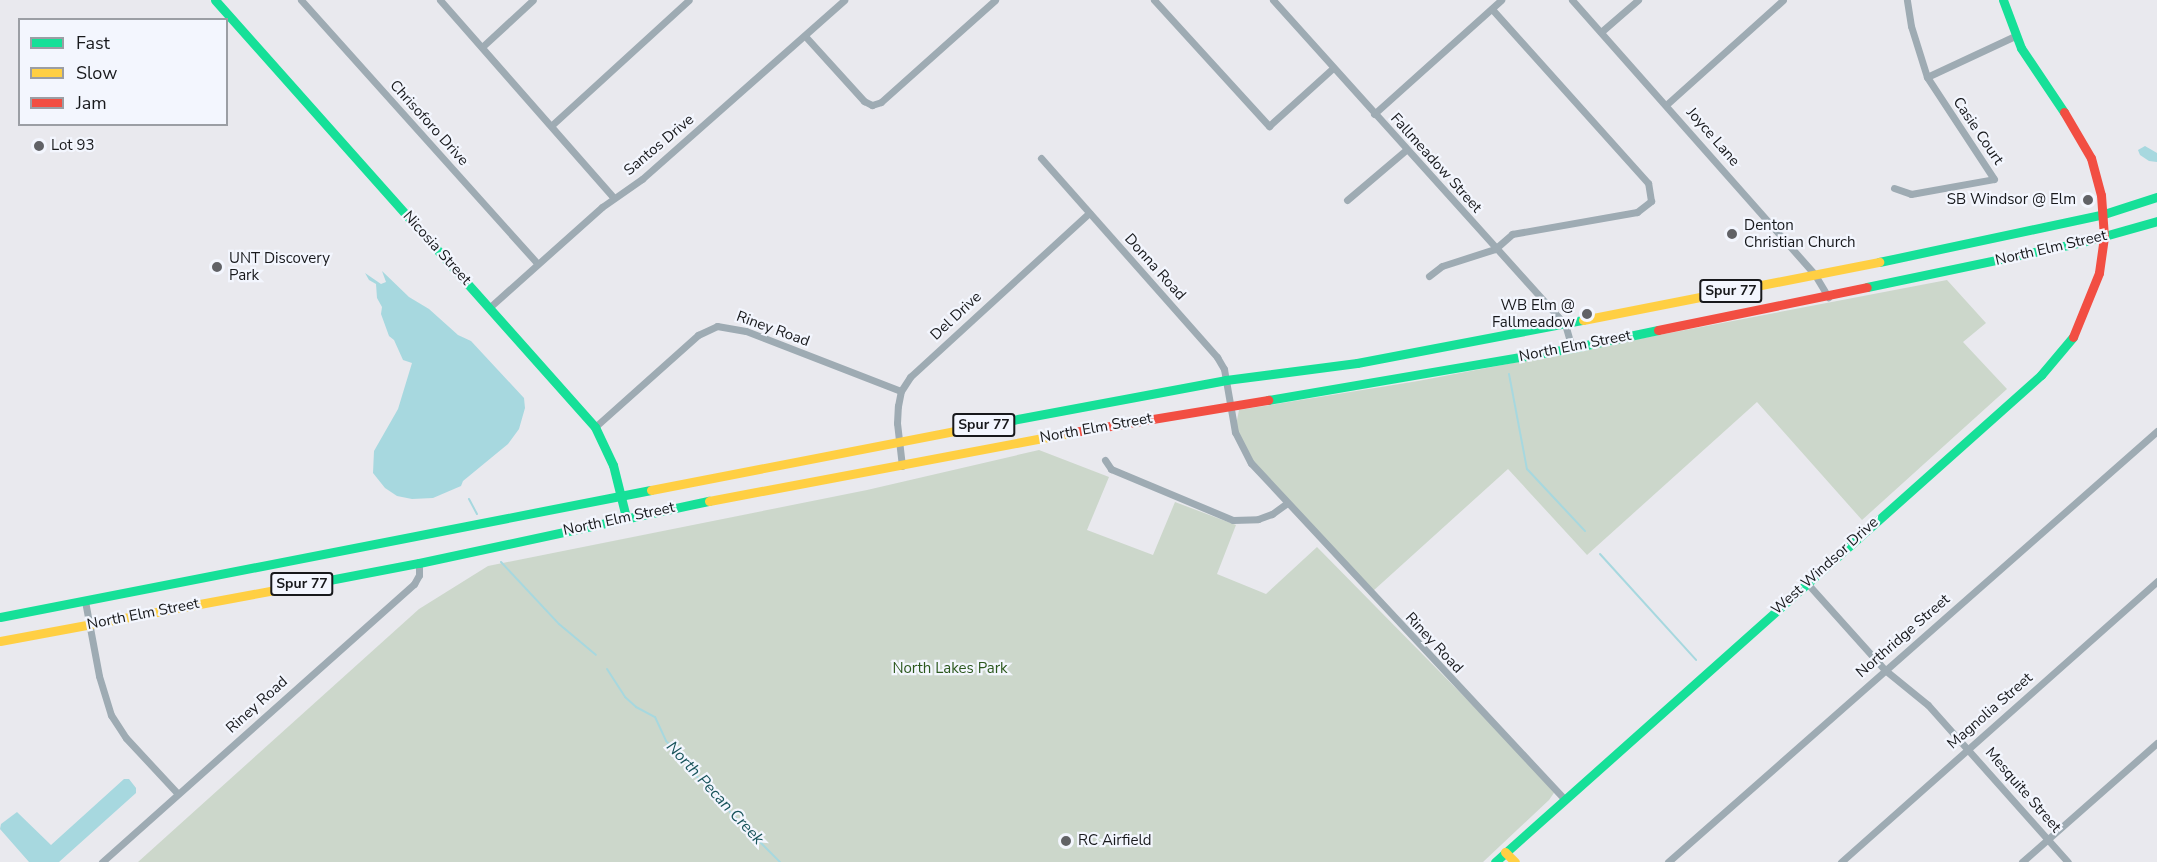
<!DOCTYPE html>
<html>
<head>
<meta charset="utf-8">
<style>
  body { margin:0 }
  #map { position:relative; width:2157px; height:862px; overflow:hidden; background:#e9e9ee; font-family:"Nunito Sans",sans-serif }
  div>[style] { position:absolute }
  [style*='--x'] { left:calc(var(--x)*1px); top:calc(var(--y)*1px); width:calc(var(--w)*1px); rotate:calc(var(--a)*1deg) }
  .green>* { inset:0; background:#ccd7cb }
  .water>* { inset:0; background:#a7d8df }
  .stream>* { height:2px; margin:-1px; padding:0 1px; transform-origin:1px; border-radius:1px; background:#a7d8df }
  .street>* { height:7px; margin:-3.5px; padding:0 3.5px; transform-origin:3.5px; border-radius:3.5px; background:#9eabb3 }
  .fast>* { height:9px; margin:-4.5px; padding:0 4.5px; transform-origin:4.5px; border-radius:4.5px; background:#16e098 }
  .slow>* { height:9px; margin:-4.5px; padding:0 4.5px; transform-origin:4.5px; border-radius:4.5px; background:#ffcf43 }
  .jam>* { height:9px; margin:-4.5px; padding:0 4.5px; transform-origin:4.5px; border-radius:4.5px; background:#f24e42 }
  .dots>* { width:16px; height:16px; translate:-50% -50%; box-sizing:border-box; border:3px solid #f3f6fe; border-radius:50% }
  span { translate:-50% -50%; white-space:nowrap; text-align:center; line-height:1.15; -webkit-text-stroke:4.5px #f3f6fe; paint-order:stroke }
  .shield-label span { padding:2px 4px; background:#f3f6fe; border:2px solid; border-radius:4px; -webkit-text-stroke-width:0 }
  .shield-label { font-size:14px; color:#18191c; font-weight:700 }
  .street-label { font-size:15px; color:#18191c }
  .poi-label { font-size:15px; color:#18191c }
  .left { translate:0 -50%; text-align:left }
  .right { translate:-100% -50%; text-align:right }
  .park-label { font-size:15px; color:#2c581e }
  .water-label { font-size:16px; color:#17535a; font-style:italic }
  .legend { position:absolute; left:18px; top:18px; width:210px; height:108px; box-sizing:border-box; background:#f3f6fe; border:2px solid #9b9ea4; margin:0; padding:8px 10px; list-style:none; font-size:18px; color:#18191c }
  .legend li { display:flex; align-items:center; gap:12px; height:30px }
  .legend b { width:30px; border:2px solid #9b9ea4 }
</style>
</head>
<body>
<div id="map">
  <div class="green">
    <div style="clip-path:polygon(1947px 280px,1986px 323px,1963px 342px,2007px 389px,1862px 520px,1757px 402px,1587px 555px,1508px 469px,1373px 591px,1258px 467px,1246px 451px,1236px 425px,1239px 410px,1418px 381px)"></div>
    <div style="clip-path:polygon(1039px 450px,1109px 477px,1087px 530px,1153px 555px,1175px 502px,1236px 525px,1217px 574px,1266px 594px,1317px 547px,1556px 790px,1549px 800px,1483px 862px,138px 862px,419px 609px,488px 566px,867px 490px)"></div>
  </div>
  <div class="water">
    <div style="clip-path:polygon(2145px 146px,2157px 153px,2157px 162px,2149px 161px,2140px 155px,2138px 150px)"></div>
    <div style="clip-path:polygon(382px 271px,409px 297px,429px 309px,458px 335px,471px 341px,524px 398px,525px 408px,519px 429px,508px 444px,463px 481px,461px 486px,433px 498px,412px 499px,397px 496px,385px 488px,373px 473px,374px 451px,398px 409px,412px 363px,403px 360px,394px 340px,389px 336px,381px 314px,382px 307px,377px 298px,376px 284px,369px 280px,365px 273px,381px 284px,386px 282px)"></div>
    <div style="clip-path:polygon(124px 779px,129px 779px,136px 788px,136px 793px,59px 862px,29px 862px,0 829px,1px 824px,17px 812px,51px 845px)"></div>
  </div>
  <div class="stream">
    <div style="--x:1509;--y:374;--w:97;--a:79.3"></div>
    <div style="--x:1527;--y:469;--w:85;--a:46.9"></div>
    <div style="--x:469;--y:499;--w:17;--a:62"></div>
    <div style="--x:1600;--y:554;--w:143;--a:47.8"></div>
    <div style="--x:501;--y:562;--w:85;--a:46.9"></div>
    <div style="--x:559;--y:624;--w:48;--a:40"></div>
    <div style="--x:607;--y:669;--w:33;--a:57"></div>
    <div style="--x:625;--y:697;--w:15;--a:42"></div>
    <div style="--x:636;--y:707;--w:21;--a:28"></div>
    <div style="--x:655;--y:717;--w:26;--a:65"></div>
    <div style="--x:666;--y:741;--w:35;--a:44"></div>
    <div style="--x:691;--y:765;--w:12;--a:66"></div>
    <div style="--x:696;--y:776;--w:16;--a:35"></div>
    <div style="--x:709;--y:785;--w:37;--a:52"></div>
    <div style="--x:732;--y:814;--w:68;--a:45"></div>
  </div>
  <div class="street">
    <div style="--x:301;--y:0;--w:353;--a:48.1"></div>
    <div style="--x:440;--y:0;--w:262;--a:48.7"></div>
    <div style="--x:1154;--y:0;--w:171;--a:47.6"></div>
    <div style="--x:1269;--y:126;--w:86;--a:-42.2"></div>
    <div style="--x:1273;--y:0;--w:436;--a:48"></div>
    <div style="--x:1565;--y:324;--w:25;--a:74"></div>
    <div style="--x:1572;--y:0;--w:367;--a:48.5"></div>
    <div style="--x:1815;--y:275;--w:26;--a:59"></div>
    <div style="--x:1601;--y:32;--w:49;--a:-40.9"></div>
    <div style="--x:805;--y:36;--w:88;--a:47.8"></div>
    <div style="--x:864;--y:101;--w:9;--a:27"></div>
    <div style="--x:872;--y:105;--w:9;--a:-18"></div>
    <div style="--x:881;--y:102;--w:153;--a:-41.8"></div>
    <div style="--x:482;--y:47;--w:69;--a:-42.7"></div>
    <div style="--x:1927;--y:77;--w:97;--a:-25"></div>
    <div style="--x:1666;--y:105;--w:157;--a:-41.9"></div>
    <div style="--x:1374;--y:114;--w:171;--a:-41.9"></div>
    <div style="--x:552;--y:125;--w:185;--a:-42.4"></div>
    <div style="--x:1041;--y:158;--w:266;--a:48.5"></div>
    <div style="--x:1217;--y:357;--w:14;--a:60"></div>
    <div style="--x:1224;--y:369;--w:64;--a:80.1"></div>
    <div style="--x:1235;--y:432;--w:35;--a:63"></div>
    <div style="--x:1251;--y:463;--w:459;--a:47"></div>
    <div style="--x:1894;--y:188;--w:18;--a:19"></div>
    <div style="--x:1911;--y:194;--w:84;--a:-10.2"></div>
    <div style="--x:1994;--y:179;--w:122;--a:-123.3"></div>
    <div style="--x:1927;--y:77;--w:53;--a:-107.4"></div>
    <div style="--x:1911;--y:26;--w:26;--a:-99"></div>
    <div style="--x:1347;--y:200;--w:77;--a:-40.3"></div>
    <div style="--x:1429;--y:276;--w:16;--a:-38"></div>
    <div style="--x:1442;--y:266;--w:56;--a:-17.8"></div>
    <div style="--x:1495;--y:249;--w:23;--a:-41"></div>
    <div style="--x:1512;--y:234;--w:127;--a:-10"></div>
    <div style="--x:1637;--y:212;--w:18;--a:-38"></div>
    <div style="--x:1651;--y:201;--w:18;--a:-99"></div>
    <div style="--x:1648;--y:183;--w:234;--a:-131.9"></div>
    <div style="--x:490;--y:307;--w:150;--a:-41.8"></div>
    <div style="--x:602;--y:207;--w:49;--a:-35"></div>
    <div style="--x:642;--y:179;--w:270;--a:-41.5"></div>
    <div style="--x:595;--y:427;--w:138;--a:-41.8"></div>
    <div style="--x:698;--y:335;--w:21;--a:-25"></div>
    <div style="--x:717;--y:326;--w:29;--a:10"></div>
    <div style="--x:746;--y:331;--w:166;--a:21.2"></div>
    <div style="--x:1105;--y:460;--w:11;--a:56"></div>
    <div style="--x:1111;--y:469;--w:132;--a:22.7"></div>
    <div style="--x:1233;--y:520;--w:25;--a:-2"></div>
    <div style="--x:1258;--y:519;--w:15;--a:-20"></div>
    <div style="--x:1272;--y:514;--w:19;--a:-36"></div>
    <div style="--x:902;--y:466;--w:43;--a:-96.6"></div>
    <div style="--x:897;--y:423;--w:17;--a:-87"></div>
    <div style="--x:898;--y:406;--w:15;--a:-79"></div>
    <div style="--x:901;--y:391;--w:17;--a:-57"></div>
    <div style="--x:910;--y:377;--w:243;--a:-42.5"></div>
    <div style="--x:1806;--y:582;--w:118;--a:48.1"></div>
    <div style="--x:1885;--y:670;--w:55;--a:39.1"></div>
    <div style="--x:1928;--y:705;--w:210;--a:48.3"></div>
    <div style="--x:85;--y:601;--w:76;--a:79.4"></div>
    <div style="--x:99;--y:676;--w:41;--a:72.9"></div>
    <div style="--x:111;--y:715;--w:27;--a:57"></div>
    <div style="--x:126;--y:738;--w:76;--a:47.1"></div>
    <div style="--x:102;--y:862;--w:418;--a:-41.7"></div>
    <div style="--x:414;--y:584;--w:10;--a:-61"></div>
    <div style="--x:419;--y:575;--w:12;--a:-90"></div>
    <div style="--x:1668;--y:862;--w:652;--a:-41.39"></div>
    <div style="--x:1841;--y:862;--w:423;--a:-41.6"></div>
    <div style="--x:2022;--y:862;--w:180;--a:-41.4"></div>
  </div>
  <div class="fast">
    <div style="--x:215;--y:0;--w:572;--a:48.33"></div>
    <div style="--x:595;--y:427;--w:42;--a:64.7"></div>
    <div style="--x:613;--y:465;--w:54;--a:76"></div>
    <div style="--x:2003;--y:0;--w:51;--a:69.4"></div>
    <div style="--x:2021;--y:48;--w:77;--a:56.1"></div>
    <div style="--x:1879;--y:262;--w:230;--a:-12"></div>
    <div style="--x:2104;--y:214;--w:56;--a:-17.8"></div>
    <div style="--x:1867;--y:287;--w:221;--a:-11.8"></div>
    <div style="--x:2083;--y:242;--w:77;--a:-15.8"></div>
    <div style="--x:1268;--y:400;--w:308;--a:-9.7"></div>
    <div style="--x:1572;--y:348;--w:88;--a:-11.8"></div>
    <div style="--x:959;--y:430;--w:272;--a:-10.6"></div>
    <div style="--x:1226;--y:380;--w:132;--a:-7.4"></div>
    <div style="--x:1357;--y:363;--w:230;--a:-10.8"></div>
    <div style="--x:298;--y:586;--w:123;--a:-10.8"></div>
    <div style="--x:419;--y:563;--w:297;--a:-12.1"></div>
    <div style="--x:0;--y:617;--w:663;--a:-11.04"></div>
    <div style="--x:1495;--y:862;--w:732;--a:-41.73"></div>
    <div style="--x:2041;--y:375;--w:50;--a:-49.9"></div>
  </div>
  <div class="slow">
    <div style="--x:1583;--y:320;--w:302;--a:-11.1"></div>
    <div style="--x:651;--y:490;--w:314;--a:-11"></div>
    <div style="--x:709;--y:501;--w:365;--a:-10.7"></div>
    <div style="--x:0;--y:641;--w:303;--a:-10.5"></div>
    <div style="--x:1505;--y:852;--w:14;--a:45"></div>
  </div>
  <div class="jam">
    <div style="--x:2064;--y:112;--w:53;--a:59.6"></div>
    <div style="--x:2091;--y:158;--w:38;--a:75"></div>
    <div style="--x:2101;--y:195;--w:42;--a:85.9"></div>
    <div style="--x:2104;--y:237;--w:36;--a:98"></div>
    <div style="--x:2099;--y:273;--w:69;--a:112.1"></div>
    <div style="--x:1658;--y:330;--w:213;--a:-11.6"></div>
    <div style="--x:1068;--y:433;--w:203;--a:-9.4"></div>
  </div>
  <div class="dots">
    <div style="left:39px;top:146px;background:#616266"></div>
    <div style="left:2088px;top:200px;background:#616266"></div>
    <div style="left:1732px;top:234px;background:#616266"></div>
    <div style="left:217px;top:267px;background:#616266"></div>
    <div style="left:1587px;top:314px;background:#616266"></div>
    <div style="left:1066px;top:841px;background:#616266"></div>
  </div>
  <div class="shield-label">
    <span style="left:1731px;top:291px">Spur 77</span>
    <span style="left:984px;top:425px">Spur 77</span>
    <span style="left:302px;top:584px">Spur 77</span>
  </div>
  <div class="street-label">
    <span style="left:429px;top:123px;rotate:48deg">Chrisoforo Drive</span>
    <span style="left:1978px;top:131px;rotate:56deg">Casie Court</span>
    <span style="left:1713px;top:137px;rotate:49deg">Joyce Lane</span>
    <span style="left:659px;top:145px;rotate:-40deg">Santos Drive</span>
    <span style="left:1436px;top:163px;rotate:48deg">Fallmeadow Street</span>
    <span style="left:437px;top:248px;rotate:48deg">Nicosia Street</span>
    <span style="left:2051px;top:248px;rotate:-13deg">North Elm Street</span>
    <span style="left:1155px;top:267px;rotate:48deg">Donna Road</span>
    <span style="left:956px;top:316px;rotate:-43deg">Del Drive</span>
    <span style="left:773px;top:329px;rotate:20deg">Riney Road</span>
    <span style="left:1575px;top:346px;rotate:-11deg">North Elm Street</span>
    <span style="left:1096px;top:428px;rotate:-10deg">North Elm Street</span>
    <span style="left:619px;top:519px;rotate:-12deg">North Elm Street</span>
    <span style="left:1825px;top:566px;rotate:-42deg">West Windsor Drive</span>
    <span style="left:143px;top:614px;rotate:-11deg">North Elm Street</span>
    <span style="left:1903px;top:636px;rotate:-41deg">Northridge Street</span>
    <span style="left:1434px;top:643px;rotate:47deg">Riney Road</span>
    <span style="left:257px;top:705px;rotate:-42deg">Riney Road</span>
    <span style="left:1990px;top:711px;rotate:-41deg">Magnolia Street</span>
    <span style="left:2023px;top:790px;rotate:49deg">Mesquite Street</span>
  </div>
  <div class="poi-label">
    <span class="left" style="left:51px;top:146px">Lot 93</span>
    <span class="right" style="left:2076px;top:200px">SB Windsor @ Elm</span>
    <span class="left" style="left:1744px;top:234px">Denton<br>Christian Church</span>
    <span class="left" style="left:229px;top:267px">UNT Discovery<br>Park</span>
    <span class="right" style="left:1575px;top:314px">WB Elm @<br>Fallmeadow</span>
    <span class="left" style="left:1078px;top:841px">RC Airfield</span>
  </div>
  <div class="park-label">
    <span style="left:950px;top:669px">North Lakes Park</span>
  </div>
  <div class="water-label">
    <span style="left:715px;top:793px;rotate:47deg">North Pecan Creek</span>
  </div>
  <ul class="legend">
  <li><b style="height:8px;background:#16e098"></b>Fast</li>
  <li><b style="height:8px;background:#ffcf43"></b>Slow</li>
  <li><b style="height:8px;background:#f24e42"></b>Jam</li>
  </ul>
</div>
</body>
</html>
